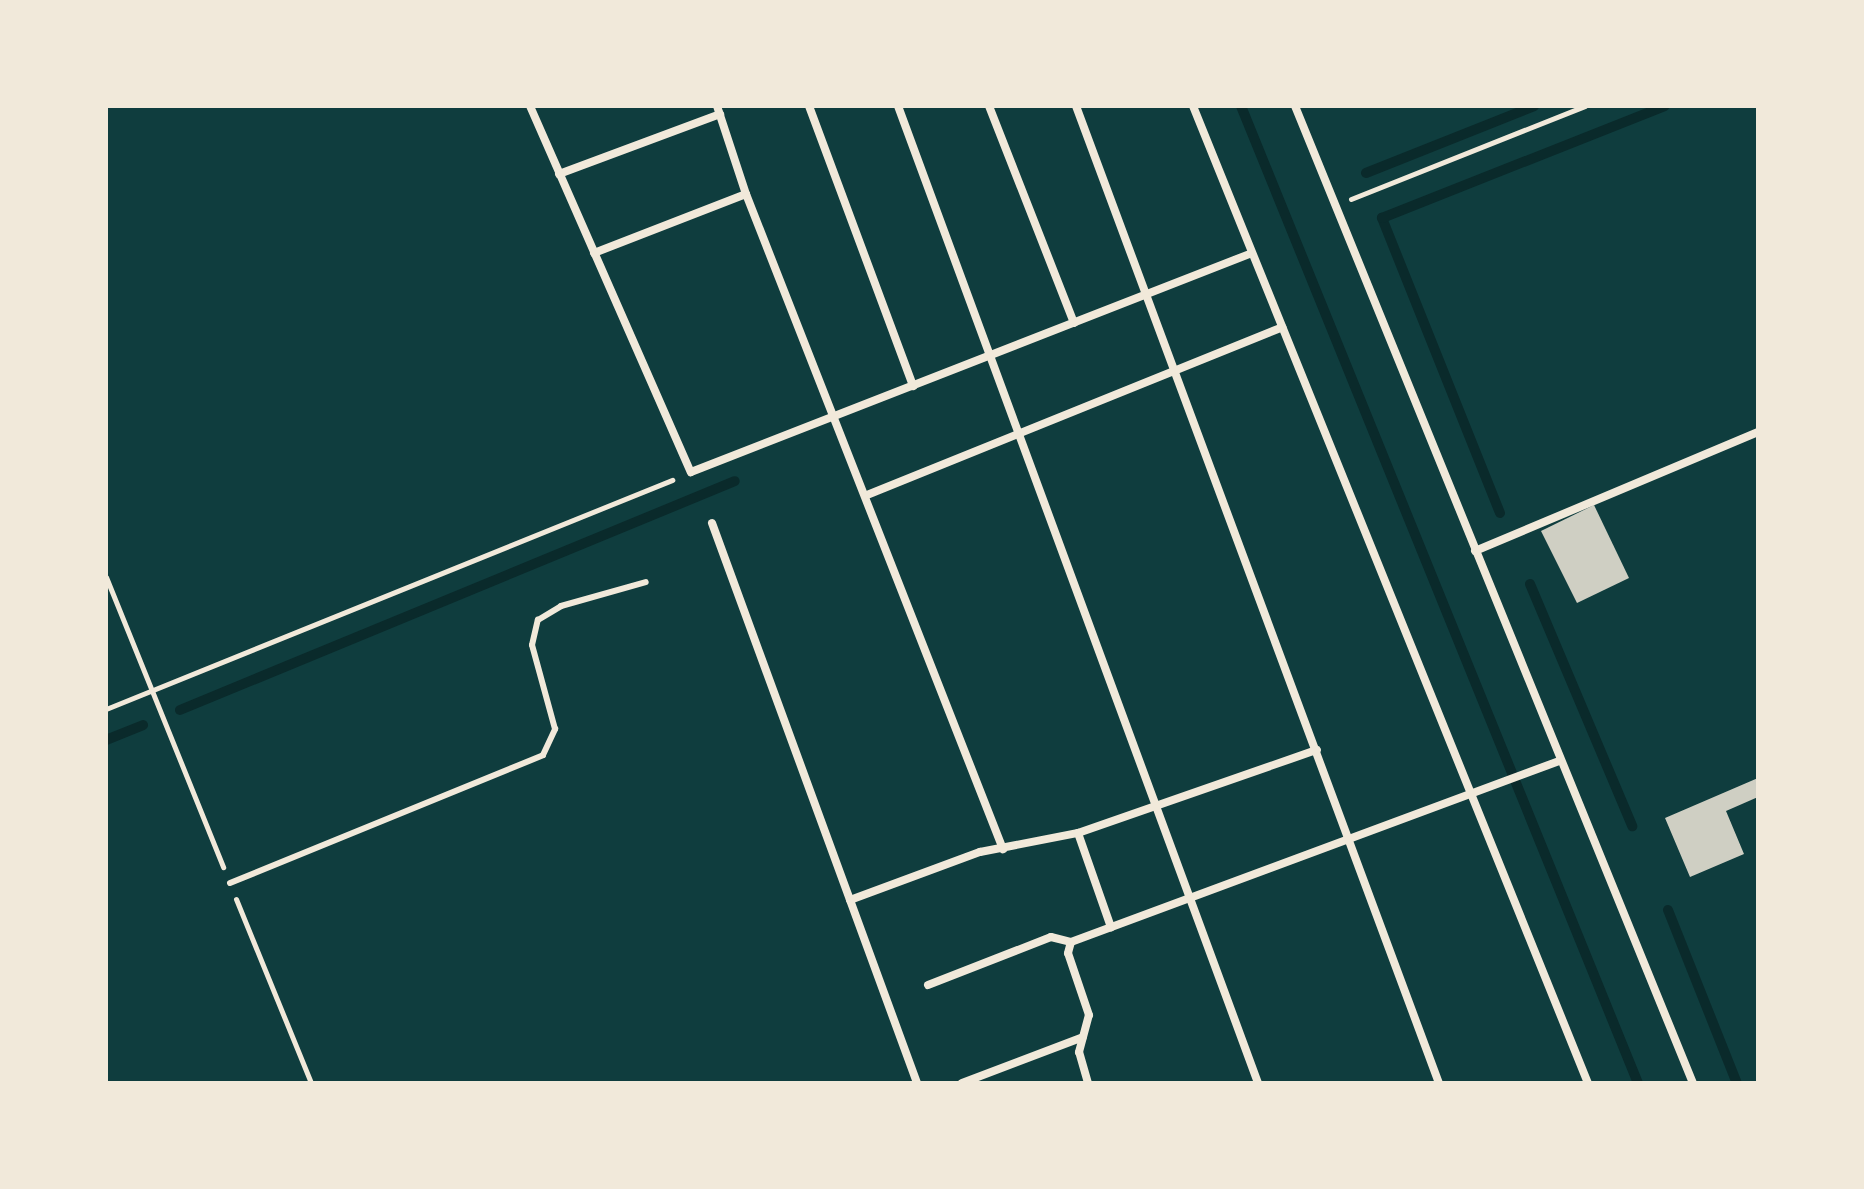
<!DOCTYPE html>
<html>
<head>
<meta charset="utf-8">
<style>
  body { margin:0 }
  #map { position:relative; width:1864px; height:1189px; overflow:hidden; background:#0f3d3e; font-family:Roboto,sans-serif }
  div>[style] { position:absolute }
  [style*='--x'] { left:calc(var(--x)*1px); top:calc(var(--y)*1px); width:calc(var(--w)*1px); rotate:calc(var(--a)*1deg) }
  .stream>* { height:10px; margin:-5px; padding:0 5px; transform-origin:5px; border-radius:5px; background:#0a2a2b }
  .building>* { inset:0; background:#cfcfc3 }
  .path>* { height:5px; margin:-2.5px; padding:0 2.5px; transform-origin:2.5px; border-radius:2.5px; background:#f1e9da }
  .service>* { height:6px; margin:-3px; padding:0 3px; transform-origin:3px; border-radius:3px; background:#f1e9da }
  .minor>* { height:8px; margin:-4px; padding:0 4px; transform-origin:4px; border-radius:4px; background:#f1e9da }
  span { translate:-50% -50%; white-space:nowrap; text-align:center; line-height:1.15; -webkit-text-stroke:6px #f1e9da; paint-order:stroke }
  .frame { position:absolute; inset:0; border:108px solid #f1e9da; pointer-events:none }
</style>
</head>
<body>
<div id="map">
  <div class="stream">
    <div style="--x:1241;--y:106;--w:1055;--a:67.89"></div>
    <div style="--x:1366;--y:173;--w:181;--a:-21.7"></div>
    <div style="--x:1500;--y:513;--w:318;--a:-111.8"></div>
    <div style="--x:1382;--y:218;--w:304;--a:-21.6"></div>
    <div style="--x:1530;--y:584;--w:263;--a:67.1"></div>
    <div style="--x:180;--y:710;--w:600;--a:-22.42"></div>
    <div style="--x:106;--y:740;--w:40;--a:-22"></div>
    <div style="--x:1668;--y:910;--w:186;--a:68.3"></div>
  </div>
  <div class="building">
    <div style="clip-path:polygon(1594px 505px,1629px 578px,1577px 603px,1541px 531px)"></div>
    <div style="clip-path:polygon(1758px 778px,1758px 797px,1726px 811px,1744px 854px,1690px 877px,1665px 818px)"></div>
  </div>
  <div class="path">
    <div style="--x:1351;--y:199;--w:252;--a:-21.7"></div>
    <div style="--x:106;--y:577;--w:313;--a:68"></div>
    <div style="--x:106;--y:709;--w:611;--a:-22.03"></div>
    <div style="--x:236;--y:899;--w:199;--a:67.8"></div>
  </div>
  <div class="service">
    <div style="--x:230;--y:883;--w:338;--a:-22.2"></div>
    <div style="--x:543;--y:755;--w:29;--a:-65"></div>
    <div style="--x:555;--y:729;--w:87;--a:-105.3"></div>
    <div style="--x:532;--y:645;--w:26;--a:-77"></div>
    <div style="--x:538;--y:620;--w:27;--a:-31"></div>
    <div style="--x:561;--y:606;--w:88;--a:-15.8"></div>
  </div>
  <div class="minor">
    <div style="--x:530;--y:106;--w:400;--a:66.3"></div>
    <div style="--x:691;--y:472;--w:602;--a:-21.32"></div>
    <div style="--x:717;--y:106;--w:93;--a:71.8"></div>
    <div style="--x:746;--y:194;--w:704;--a:68.58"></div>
    <div style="--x:809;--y:106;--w:299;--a:69.6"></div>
    <div style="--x:898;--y:106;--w:1041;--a:69.77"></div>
    <div style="--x:989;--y:106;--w:233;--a:68.6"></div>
    <div style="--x:1076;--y:106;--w:1042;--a:69.62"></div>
    <div style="--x:1193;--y:106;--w:1054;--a:67.99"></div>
    <div style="--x:1295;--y:106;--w:1055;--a:67.84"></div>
    <div style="--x:559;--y:174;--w:172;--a:-20.4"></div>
    <div style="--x:594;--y:253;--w:163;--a:-21.2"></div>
    <div style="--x:867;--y:495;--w:448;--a:-22"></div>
    <div style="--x:712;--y:523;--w:596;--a:69.89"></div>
    <div style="--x:1475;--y:551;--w:307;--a:-22.8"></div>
    <div style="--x:1078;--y:833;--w:100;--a:70.7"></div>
    <div style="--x:850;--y:900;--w:139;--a:-20.3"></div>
    <div style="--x:980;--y:852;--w:100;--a:-11"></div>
    <div style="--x:1078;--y:833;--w:253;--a:-19.2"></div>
    <div style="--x:928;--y:985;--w:132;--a:-21.3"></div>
    <div style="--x:1051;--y:937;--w:21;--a:14"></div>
    <div style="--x:962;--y:1083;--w:129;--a:-20.8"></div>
    <div style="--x:1088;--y:1083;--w:32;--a:-106"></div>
    <div style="--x:1079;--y:1052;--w:38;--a:-75"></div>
    <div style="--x:1089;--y:1015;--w:65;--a:-108.7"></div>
    <div style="--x:1068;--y:953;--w:11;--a:-75"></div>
    <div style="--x:1071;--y:942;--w:520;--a:-20.35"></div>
  </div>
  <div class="frame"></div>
</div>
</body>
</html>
